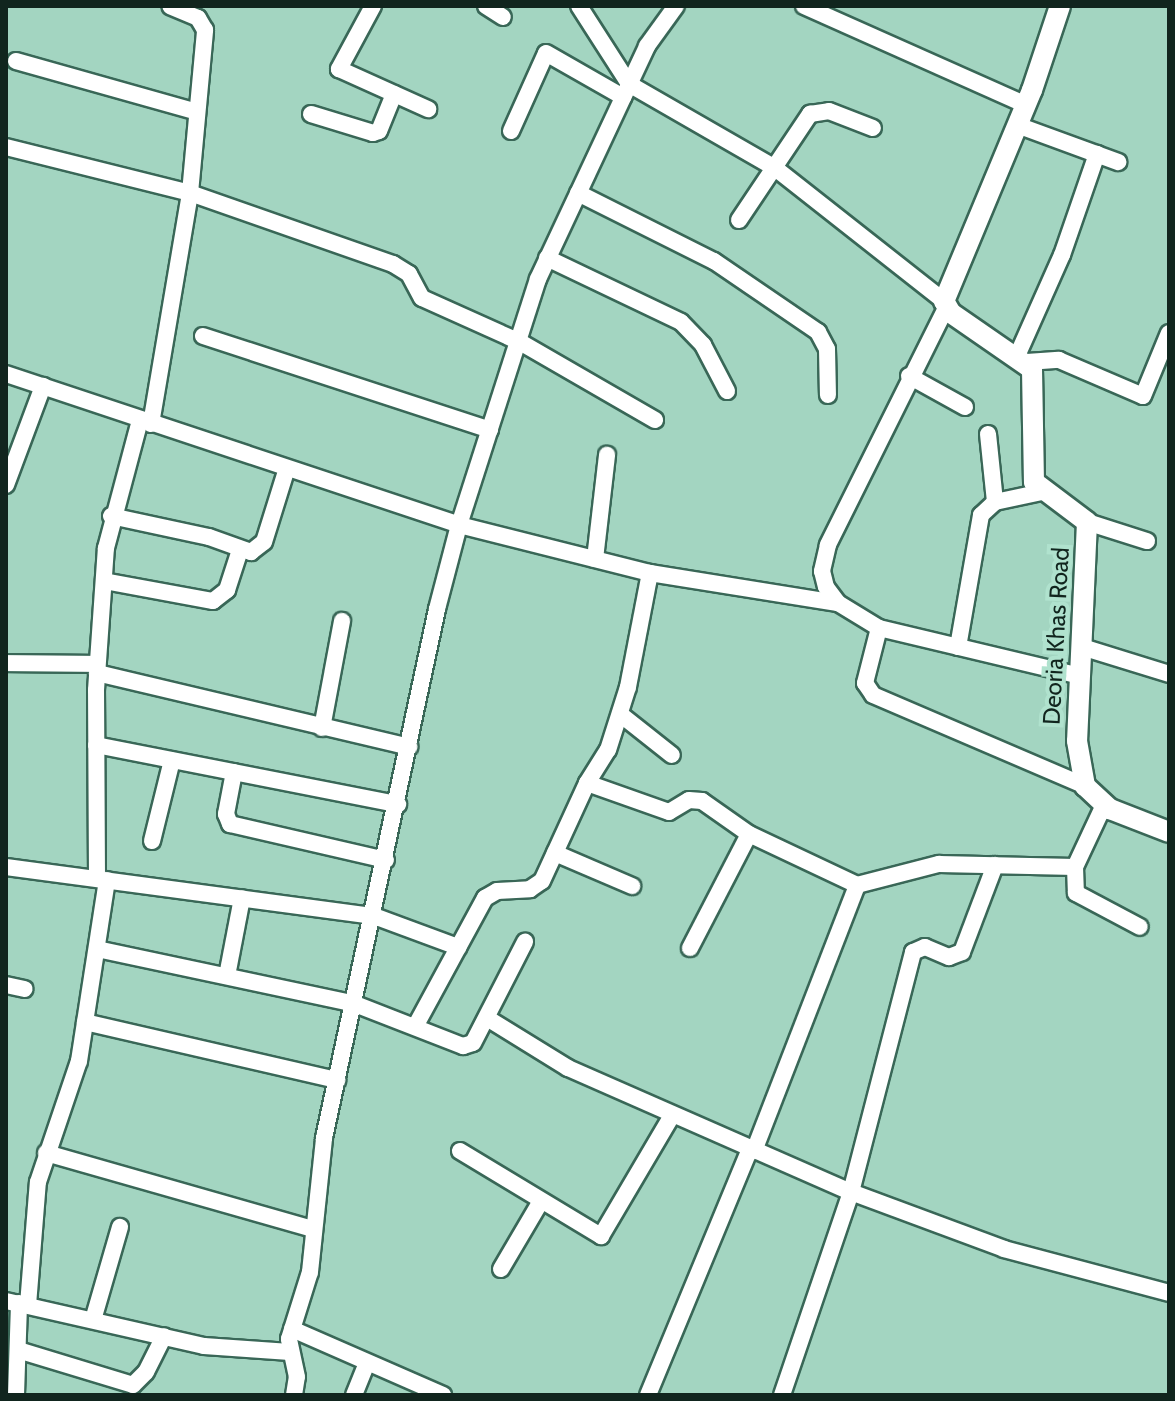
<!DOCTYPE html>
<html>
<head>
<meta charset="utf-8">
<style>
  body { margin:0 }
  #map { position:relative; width:1175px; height:1401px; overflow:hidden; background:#a3d5c1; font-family:Cabin,sans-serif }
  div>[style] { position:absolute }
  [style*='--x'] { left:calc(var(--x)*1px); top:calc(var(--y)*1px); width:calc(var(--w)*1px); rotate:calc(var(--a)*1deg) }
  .roads { filter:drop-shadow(2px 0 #396757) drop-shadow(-2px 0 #396757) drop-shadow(0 2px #396757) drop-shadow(0 -2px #396757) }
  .minor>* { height:16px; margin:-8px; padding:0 8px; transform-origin:8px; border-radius:8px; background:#fff }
  .tertiary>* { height:20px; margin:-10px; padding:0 10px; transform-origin:10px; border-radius:10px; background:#fff }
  span { translate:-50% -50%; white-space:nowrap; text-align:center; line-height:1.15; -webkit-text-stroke:8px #b0e2ce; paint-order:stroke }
  .street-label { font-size:24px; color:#11251e }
  .frame { position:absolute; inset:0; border:8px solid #11251e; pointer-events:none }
</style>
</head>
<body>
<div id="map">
  <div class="roads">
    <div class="minor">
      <div style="--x:373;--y:6;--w:72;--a:118.4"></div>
      <div style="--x:339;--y:69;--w:98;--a:24.2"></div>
      <div style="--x:486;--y:6;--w:20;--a:33"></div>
      <div style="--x:579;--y:6;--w:93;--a:57.3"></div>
      <div style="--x:629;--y:84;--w:168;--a:29.9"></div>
      <div style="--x:775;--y:168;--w:215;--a:38.2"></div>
      <div style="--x:804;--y:6;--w:243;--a:24"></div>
      <div style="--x:16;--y:61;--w:188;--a:15.7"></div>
      <div style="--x:311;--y:114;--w:65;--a:17"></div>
      <div style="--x:373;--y:133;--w:6;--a:-18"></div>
      <div style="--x:379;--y:131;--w:40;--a:-68"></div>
      <div style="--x:1017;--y:125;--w:108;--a:20.1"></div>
      <div style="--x:511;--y:131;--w:85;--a:-65.8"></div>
      <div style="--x:546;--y:53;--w:89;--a:29.7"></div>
      <div style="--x:6;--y:147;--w:190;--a:14"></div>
      <div style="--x:190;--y:193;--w:215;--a:19.3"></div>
      <div style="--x:393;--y:264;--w:19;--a:32"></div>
      <div style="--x:409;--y:274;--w:27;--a:62"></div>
      <div style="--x:422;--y:298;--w:107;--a:24.2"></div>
      <div style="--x:520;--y:342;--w:156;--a:30"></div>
      <div style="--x:578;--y:193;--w:152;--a:26.6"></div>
      <div style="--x:714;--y:261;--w:126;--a:34.3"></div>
      <div style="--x:818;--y:332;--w:19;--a:62"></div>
      <div style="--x:827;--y:349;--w:46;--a:88.8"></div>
      <div style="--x:739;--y:220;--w:128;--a:-56.2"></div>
      <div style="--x:810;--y:114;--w:19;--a:-9"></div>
      <div style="--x:829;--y:111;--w:47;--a:21.1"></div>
      <div style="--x:547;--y:258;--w:148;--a:25.5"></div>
      <div style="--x:681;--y:322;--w:32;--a:46"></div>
      <div style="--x:703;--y:345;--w:52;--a:62.4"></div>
      <div style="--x:946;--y:308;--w:265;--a:116.5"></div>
      <div style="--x:828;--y:545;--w:27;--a:103"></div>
      <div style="--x:822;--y:571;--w:16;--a:76"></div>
      <div style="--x:826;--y:587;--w:20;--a:53"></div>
      <div style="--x:838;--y:603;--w:48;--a:31.4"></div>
      <div style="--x:879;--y:628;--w:207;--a:13.4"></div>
      <div style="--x:203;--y:336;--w:302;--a:18.1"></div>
      <div style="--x:1017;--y:356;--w:111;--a:-66"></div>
      <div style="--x:1062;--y:255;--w:107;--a:-70.9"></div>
      <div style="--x:1027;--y:362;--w:32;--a:-4"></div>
      <div style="--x:1059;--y:360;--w:91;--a:23.2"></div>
      <div style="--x:1143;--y:396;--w:68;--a:-67.6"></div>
      <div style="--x:6;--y:374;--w:478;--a:18.4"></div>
      <div style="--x:459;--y:525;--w:197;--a:14.1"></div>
      <div style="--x:650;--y:573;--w:190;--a:9.1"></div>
      <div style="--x:909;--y:376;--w:64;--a:29"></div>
      <div style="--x:151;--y:424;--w:234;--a:-80.4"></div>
      <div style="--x:190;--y:193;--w:164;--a:-84.7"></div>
      <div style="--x:205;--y:30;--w:14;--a:-120"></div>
      <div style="--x:198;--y:18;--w:30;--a:-157"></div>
      <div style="--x:988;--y:434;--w:68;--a:84.1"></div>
      <div style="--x:6;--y:485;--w:106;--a:-69.5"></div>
      <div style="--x:111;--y:516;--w:100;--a:12.1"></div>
      <div style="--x:209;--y:537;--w:45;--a:19.7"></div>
      <div style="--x:251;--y:552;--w:16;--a:-38"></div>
      <div style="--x:264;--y:542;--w:77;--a:-72.7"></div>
      <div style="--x:1087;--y:522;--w:63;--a:17.6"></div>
      <div style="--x:595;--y:559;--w:105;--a:-83.4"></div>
      <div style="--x:104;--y:581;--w:111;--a:10.4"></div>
      <div style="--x:213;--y:601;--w:18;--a:-38"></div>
      <div style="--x:227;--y:590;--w:42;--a:-72"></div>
      <div style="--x:879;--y:628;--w:57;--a:104.3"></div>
      <div style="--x:865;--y:683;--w:14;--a:56"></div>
      <div style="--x:873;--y:695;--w:231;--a:23.2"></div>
      <div style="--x:958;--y:647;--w:134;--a:-80.1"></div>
      <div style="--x:981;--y:515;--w:19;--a:-43"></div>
      <div style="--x:995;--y:502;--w:48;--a:-12"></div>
      <div style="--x:1082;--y:647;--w:91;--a:17.2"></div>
      <div style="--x:6;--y:663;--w:91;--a:0.6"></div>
      <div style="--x:97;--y:673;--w:321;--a:13.3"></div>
      <div style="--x:620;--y:714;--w:66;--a:38.3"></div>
      <div style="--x:322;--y:728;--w:109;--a:-79.4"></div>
      <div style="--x:96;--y:745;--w:308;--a:11.1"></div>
      <div style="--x:234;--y:772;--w:43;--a:100.8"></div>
      <div style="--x:226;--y:814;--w:11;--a:68"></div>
      <div style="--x:230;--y:824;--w:160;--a:13"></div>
      <div style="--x:587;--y:783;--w:87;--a:19.5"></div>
      <div style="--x:669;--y:812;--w:23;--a:-31"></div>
      <div style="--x:689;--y:800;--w:13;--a:4"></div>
      <div style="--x:702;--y:801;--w:57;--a:35.1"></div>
      <div style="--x:749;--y:834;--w:119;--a:25.3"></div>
      <div style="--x:857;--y:885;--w:85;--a:-14.4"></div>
      <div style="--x:939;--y:864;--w:136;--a:1.3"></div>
      <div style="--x:1104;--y:805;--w:68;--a:115.1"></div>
      <div style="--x:1075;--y:867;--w:26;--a:88"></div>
      <div style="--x:1076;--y:893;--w:72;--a:28"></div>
      <div style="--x:152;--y:841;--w:83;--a:-76.1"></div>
      <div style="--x:555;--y:853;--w:84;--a:23.2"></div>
      <div style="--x:6;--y:867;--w:371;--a:7.6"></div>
      <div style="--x:374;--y:916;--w:90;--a:20.3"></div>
      <div style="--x:97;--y:878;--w:188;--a:-90.3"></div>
      <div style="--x:96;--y:690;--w:142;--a:-86"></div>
      <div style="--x:106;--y:548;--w:132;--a:-75.1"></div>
      <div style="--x:690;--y:948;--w:128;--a:-62.6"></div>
      <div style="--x:97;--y:949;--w:264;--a:12"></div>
      <div style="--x:355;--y:1004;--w:116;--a:21.3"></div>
      <div style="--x:463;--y:1046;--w:10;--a:-17"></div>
      <div style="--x:473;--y:1043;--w:114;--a:-62.8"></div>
      <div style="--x:227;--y:976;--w:79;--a:-79.1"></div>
      <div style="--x:6;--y:985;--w:19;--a:12"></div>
      <div style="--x:487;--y:1018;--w:95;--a:31.7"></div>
      <div style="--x:568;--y:1068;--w:309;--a:23.7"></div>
      <div style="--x:851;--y:1192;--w:163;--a:20.4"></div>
      <div style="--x:1004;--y:1249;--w:171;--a:14.9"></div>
      <div style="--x:85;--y:1022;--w:259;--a:13"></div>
      <div style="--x:416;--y:1025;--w:145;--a:-61.5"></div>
      <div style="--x:485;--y:898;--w:14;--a:-30"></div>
      <div style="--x:497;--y:891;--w:33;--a:-3"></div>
      <div style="--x:530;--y:889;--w:14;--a:-34"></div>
      <div style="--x:542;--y:881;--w:108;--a:-65.3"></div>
      <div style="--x:587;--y:783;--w:39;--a:-58"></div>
      <div style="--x:608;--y:750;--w:66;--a:-72.4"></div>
      <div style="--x:628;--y:687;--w:116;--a:-79.1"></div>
      <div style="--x:460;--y:1151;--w:165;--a:31.1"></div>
      <div style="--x:601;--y:1236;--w:138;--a:-59.5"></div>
      <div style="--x:754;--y:1151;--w:285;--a:-68.8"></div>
      <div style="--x:46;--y:1153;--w:278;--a:15.9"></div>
      <div style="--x:501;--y:1269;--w:79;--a:-59.5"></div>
      <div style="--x:6;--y:1301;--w:203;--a:12.8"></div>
      <div style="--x:204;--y:1346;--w:86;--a:4"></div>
      <div style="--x:28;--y:1305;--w:123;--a:-85.4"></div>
      <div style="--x:38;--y:1182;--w:128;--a:-71.3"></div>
      <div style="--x:79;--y:1061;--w:183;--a:-81.2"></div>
      <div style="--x:93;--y:1320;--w:97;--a:-73.8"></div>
      <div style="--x:292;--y:1329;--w:165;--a:23.6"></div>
      <div style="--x:18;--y:1350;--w:120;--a:16.9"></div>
      <div style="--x:133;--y:1385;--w:18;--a:-45"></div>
      <div style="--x:146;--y:1372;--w:40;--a:-63.4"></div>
      <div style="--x:16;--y:1395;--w:92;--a:-88.1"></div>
      <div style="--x:294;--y:1395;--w:18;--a:-81"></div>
      <div style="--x:297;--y:1377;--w:39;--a:-102"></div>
      <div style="--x:289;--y:1339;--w:70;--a:-72.6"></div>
      <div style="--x:310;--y:1272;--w:135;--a:-84"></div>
      <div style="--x:324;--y:1138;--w:541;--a:-77.94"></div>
      <div style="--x:437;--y:609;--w:87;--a:-75.3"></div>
      <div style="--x:459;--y:525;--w:258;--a:-72.2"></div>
      <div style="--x:538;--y:279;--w:257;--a:-64.9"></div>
      <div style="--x:647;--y:46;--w:49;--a:-54.1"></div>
      <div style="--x:354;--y:1395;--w:35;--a:-68"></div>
      <div style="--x:648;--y:1395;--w:266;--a:-67.5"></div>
      <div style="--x:782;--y:1395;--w:214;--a:-71.2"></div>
      <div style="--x:851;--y:1192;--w:248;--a:-75.5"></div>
      <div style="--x:913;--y:952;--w:13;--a:-23"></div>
      <div style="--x:925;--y:947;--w:26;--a:23"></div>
      <div style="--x:949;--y:957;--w:14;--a:-21"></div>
      <div style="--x:962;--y:952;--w:93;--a:-69.2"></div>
    </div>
    <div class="tertiary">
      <div style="--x:1060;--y:6;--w:89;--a:108.4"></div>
      <div style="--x:1032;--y:90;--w:229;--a:112.6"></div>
      <div style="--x:944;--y:301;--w:14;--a:60"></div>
      <div style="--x:951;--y:313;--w:98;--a:34.7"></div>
      <div style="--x:1032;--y:369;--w:113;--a:89"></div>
      <div style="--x:1034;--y:482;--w:66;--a:37"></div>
      <div style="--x:1087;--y:522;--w:219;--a:92.6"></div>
      <div style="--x:1077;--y:741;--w:46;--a:79.9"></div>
      <div style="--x:1085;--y:786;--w:34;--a:43"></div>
      <div style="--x:1110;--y:809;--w:63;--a:21.3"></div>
    </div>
  </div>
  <div class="street-label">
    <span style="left:1056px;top:636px;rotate:-87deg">Deoria Khas Road</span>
  </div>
  <div class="frame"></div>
</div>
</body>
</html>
